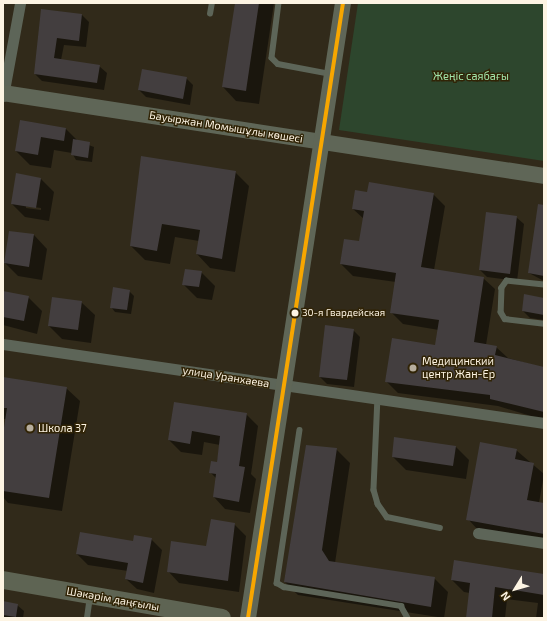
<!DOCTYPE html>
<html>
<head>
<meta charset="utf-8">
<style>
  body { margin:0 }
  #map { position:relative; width:547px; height:621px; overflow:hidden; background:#312a1a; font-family:"Exo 2",sans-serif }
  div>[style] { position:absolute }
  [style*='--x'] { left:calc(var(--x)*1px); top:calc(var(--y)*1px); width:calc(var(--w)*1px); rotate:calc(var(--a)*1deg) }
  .green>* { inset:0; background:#2d462d }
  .shadow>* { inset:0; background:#0007 }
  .building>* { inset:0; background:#433e3f }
  .lane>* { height:5.5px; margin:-2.75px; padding:0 2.75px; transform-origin:2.75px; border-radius:2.75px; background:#5d6558 }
  .street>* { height:11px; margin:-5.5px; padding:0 5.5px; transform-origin:5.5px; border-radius:5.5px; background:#5d6558 }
  .secondary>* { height:16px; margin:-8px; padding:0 8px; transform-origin:8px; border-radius:8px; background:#5f6657 }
  .primary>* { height:18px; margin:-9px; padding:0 9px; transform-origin:9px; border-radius:9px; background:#5e6453 }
  .bus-1>* { height:4px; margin:-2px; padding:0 2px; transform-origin:2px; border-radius:2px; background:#f7a600 }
  .dots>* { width:11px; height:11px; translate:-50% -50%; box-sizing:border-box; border:2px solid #312406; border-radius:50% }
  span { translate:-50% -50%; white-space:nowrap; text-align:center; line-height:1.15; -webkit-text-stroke:3px #312406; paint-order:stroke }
  .bus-label { font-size:10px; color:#fdf4e3 }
  .left { translate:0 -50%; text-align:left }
  .park-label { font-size:11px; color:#a1e4a9 }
  .street-label { font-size:11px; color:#fdf4e3 }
  .poi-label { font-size:11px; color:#fdf4e3 }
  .frame { position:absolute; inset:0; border:4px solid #fdf4e3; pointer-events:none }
  .north { position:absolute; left:495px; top:569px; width:40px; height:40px; -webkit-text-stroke:3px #312406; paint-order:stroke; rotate:233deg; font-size:11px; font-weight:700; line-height:16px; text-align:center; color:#fdf4e3 }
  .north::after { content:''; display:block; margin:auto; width:14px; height:18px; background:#fdf4e3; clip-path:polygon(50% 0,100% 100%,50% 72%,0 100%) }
</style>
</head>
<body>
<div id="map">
  <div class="green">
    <div style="clip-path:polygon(358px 3px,544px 3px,544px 161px,339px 130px)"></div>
  </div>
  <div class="shadow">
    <div style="clip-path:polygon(236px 3px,274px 3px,259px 104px,236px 101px,223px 87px)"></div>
    <div style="clip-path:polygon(42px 11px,82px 15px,89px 22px,86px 47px,64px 45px,61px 60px,99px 66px,107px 73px,104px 90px,42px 81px,35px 74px)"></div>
    <div style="clip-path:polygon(186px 78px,193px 85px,190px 105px,146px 97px,139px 90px)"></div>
    <div style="clip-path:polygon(21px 122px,66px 129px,78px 141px,94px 147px,92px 162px,76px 160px,72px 153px,54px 150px,51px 168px,30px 165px,16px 151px)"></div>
    <div style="clip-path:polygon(142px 157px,235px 172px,249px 186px,235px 272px,210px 268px,197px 254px,199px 241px,175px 237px,170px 264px,145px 260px,131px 246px)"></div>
    <div style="clip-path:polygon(evenodd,41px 179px,54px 192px,49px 221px,25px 217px,12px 204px,41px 179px,26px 206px,41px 208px,41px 210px,26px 208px,26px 206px)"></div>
    <div style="clip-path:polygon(368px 193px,433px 194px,445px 206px,434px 270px,483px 278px,495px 289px,486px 345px,496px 347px,508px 358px,544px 368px,544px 420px,498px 406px,398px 393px,386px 381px,436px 346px,439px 330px,403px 324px,391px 312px,396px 282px,353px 276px,341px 264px,360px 242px,364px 219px,353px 209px)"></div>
    <div style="clip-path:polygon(516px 217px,524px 224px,517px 281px,487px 277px,480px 270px)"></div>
    <div style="clip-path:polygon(544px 220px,544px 281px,529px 273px)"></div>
    <div style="clip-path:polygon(34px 235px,47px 249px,42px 280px,18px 276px,5px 263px)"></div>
    <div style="clip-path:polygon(201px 272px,215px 286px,212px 300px,197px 298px,183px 284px)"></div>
    <div style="clip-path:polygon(129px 291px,134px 296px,131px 314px,115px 312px,111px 307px)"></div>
    <div style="clip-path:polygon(3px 292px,28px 297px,42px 311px,37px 334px,3px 325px)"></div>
    <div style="clip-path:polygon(544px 299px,544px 320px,530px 318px,523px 311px)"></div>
    <div style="clip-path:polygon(81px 302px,95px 315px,91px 343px,62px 339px,49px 326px)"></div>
    <div style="clip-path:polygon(353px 330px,360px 337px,354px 387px,327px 384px,320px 377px)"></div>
    <div style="clip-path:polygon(3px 378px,66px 388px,80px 401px,62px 511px,8px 503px,3px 497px,6px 419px,3px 419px)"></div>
    <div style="clip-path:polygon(175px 403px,246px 414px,258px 426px,251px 474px,256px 479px,250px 513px,225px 509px,214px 497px,217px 479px,210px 472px,217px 463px,220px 445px,204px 442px,202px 455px,181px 452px,169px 440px)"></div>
    <div style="clip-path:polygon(455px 446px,469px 460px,466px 479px,406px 470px,393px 457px)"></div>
    <div style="clip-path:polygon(336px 449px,350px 463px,335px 563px,434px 578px,448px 592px,444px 618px,298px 595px,285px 582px)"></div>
    <div style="clip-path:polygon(516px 450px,544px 474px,539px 503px,544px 504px,544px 542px,478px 530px,468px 519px)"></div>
    <div style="clip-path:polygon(234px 524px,246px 536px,239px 592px,179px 583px,168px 571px,207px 547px)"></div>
    <div style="clip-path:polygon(151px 539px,162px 550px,154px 593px,137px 589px,126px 579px,128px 571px,88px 565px,77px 554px)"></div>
    <div style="clip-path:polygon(544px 575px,544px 618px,536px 618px,538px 603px,507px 599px,505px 618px,467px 618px,470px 593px,464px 592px,452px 580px)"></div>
    <div style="clip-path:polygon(3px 602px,17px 605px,24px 611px,23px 618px,3px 618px)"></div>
  </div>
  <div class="building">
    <div style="clip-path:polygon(235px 3px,259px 3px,246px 91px,222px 87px)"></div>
    <div style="clip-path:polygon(41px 9px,82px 14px,79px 41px,57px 38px,54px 58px,100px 65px,97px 83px,34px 74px)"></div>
    <div style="clip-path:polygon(142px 69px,187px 77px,183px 99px,138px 90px)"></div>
    <div style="clip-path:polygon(20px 120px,66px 128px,64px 141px,41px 137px,38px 155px,15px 151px)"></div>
    <div style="clip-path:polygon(73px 139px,90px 142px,88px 158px,71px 155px)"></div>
    <div style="clip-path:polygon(141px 156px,236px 171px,222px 259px,196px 254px,200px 230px,162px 224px,157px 251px,130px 246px)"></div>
    <div style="clip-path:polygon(16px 173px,41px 178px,36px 208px,11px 204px)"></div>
    <div style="clip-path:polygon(369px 182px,434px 193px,421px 267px,484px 277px,474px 342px,497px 346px,495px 355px,544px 367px,544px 412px,490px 399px,490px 395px,385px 382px,392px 338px,435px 345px,439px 320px,390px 313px,396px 273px,340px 264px,344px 239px,359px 241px,364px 211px,352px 209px,355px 190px,367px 192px)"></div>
    <div style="clip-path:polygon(538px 204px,544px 205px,544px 276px,528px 273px)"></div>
    <div style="clip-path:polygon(486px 212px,517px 216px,510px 274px,479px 270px)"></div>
    <div style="clip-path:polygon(9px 231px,34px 234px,29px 267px,4px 263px)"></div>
    <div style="clip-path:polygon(185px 269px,202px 271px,199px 287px,182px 285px)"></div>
    <div style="clip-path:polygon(113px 287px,130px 290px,127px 310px,110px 308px)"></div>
    <div style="clip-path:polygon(3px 291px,29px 296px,24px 321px,3px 317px)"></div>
    <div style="clip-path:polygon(524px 294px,544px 298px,544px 315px,522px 311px)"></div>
    <div style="clip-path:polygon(52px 297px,82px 301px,78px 330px,48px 326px)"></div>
    <div style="clip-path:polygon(325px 325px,354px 329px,347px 380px,319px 377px)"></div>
    <div style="clip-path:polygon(3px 377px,67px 387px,49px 498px,3px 491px,3px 434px,7px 408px,3px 408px)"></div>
    <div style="clip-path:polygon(174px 402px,247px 413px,239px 466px,245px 467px,239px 502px,213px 497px,216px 474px,209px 473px,211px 461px,217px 462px,220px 436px,192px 431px,190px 444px,168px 440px)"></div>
    <div style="clip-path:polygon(394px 437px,456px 446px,453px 466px,392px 457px)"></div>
    <div style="clip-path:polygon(480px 442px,517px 449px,515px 459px,534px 463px,527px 500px,544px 503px,544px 534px,466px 520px)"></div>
    <div style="clip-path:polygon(306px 445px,337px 448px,322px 550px,329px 561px,435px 577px,431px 607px,284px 582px)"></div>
    <div style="clip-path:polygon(211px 519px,235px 523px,228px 581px,167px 572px,171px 541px,206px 546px)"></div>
    <div style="clip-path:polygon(80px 532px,133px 541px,134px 535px,152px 538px,143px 583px,125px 579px,128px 563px,76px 554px)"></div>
    <div style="clip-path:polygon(454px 560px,544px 574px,544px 595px,495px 587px,492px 618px,466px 618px,470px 583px,451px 580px)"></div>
    <div style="clip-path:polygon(3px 601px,18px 604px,16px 617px,3px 615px)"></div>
  </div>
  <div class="lane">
    <div style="--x:279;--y:3;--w:55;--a:97.3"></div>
    <div style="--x:272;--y:58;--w:8;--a:45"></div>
    <div style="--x:278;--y:64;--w:54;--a:10.7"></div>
    <div style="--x:210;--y:14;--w:11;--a:-80"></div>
    <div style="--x:544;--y:285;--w:37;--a:-174"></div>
    <div style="--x:507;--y:281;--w:9;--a:126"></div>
    <div style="--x:502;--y:288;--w:24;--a:92"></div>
    <div style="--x:501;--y:312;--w:8;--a:60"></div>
    <div style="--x:505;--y:319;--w:39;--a:7"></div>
    <div style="--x:378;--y:397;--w:93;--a:92.5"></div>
    <div style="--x:374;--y:490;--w:15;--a:74"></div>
    <div style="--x:378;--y:504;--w:16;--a:55"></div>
    <div style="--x:387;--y:517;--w:54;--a:11.7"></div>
    <div style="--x:300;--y:430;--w:155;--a:98.5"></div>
    <div style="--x:277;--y:583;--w:8;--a:30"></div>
    <div style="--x:284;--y:587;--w:119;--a:9.2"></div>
    <div style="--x:401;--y:606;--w:14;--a:60"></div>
    <div style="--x:87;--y:618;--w:21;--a:-82"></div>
  </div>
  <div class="street">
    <div style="--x:3;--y:96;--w:95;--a:-79.6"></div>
    <div style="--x:3;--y:344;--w:547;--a:8.31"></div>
    <div style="--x:478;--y:533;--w:67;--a:8.6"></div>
  </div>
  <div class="secondary">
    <div style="--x:3;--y:93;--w:547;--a:8.72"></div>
    <div style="--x:248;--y:618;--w:622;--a:-81.22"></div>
  </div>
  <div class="primary">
    <div style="--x:3;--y:580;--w:222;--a:9.8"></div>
  </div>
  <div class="bus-1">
    <div style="--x:248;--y:618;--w:622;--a:-81.22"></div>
  </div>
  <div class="dots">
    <div style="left:295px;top:313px;background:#fdf4e3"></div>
    <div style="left:413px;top:368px;background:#b6ad9d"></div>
    <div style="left:30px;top:428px;background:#b6ad9d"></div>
  </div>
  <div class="bus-label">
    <span class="left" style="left:302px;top:313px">30-я Гвардейская</span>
  </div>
  <div class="park-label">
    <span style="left:471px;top:76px">Жеңіс саябағы</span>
  </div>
  <div class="street-label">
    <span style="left:226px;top:127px;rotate:9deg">Бауыржан Момышұлы көшесі</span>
    <span style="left:226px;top:377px;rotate:9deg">улица Уранхаева</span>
    <span style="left:113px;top:599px;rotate:10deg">Шәкәрім даңғылы</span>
  </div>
  <div class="poi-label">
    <span class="left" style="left:422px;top:368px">Медицинский<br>центр Жан-Ер</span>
    <span class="left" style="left:38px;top:428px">Школа 37</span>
  </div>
  <div class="frame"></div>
  <div class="north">N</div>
</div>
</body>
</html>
